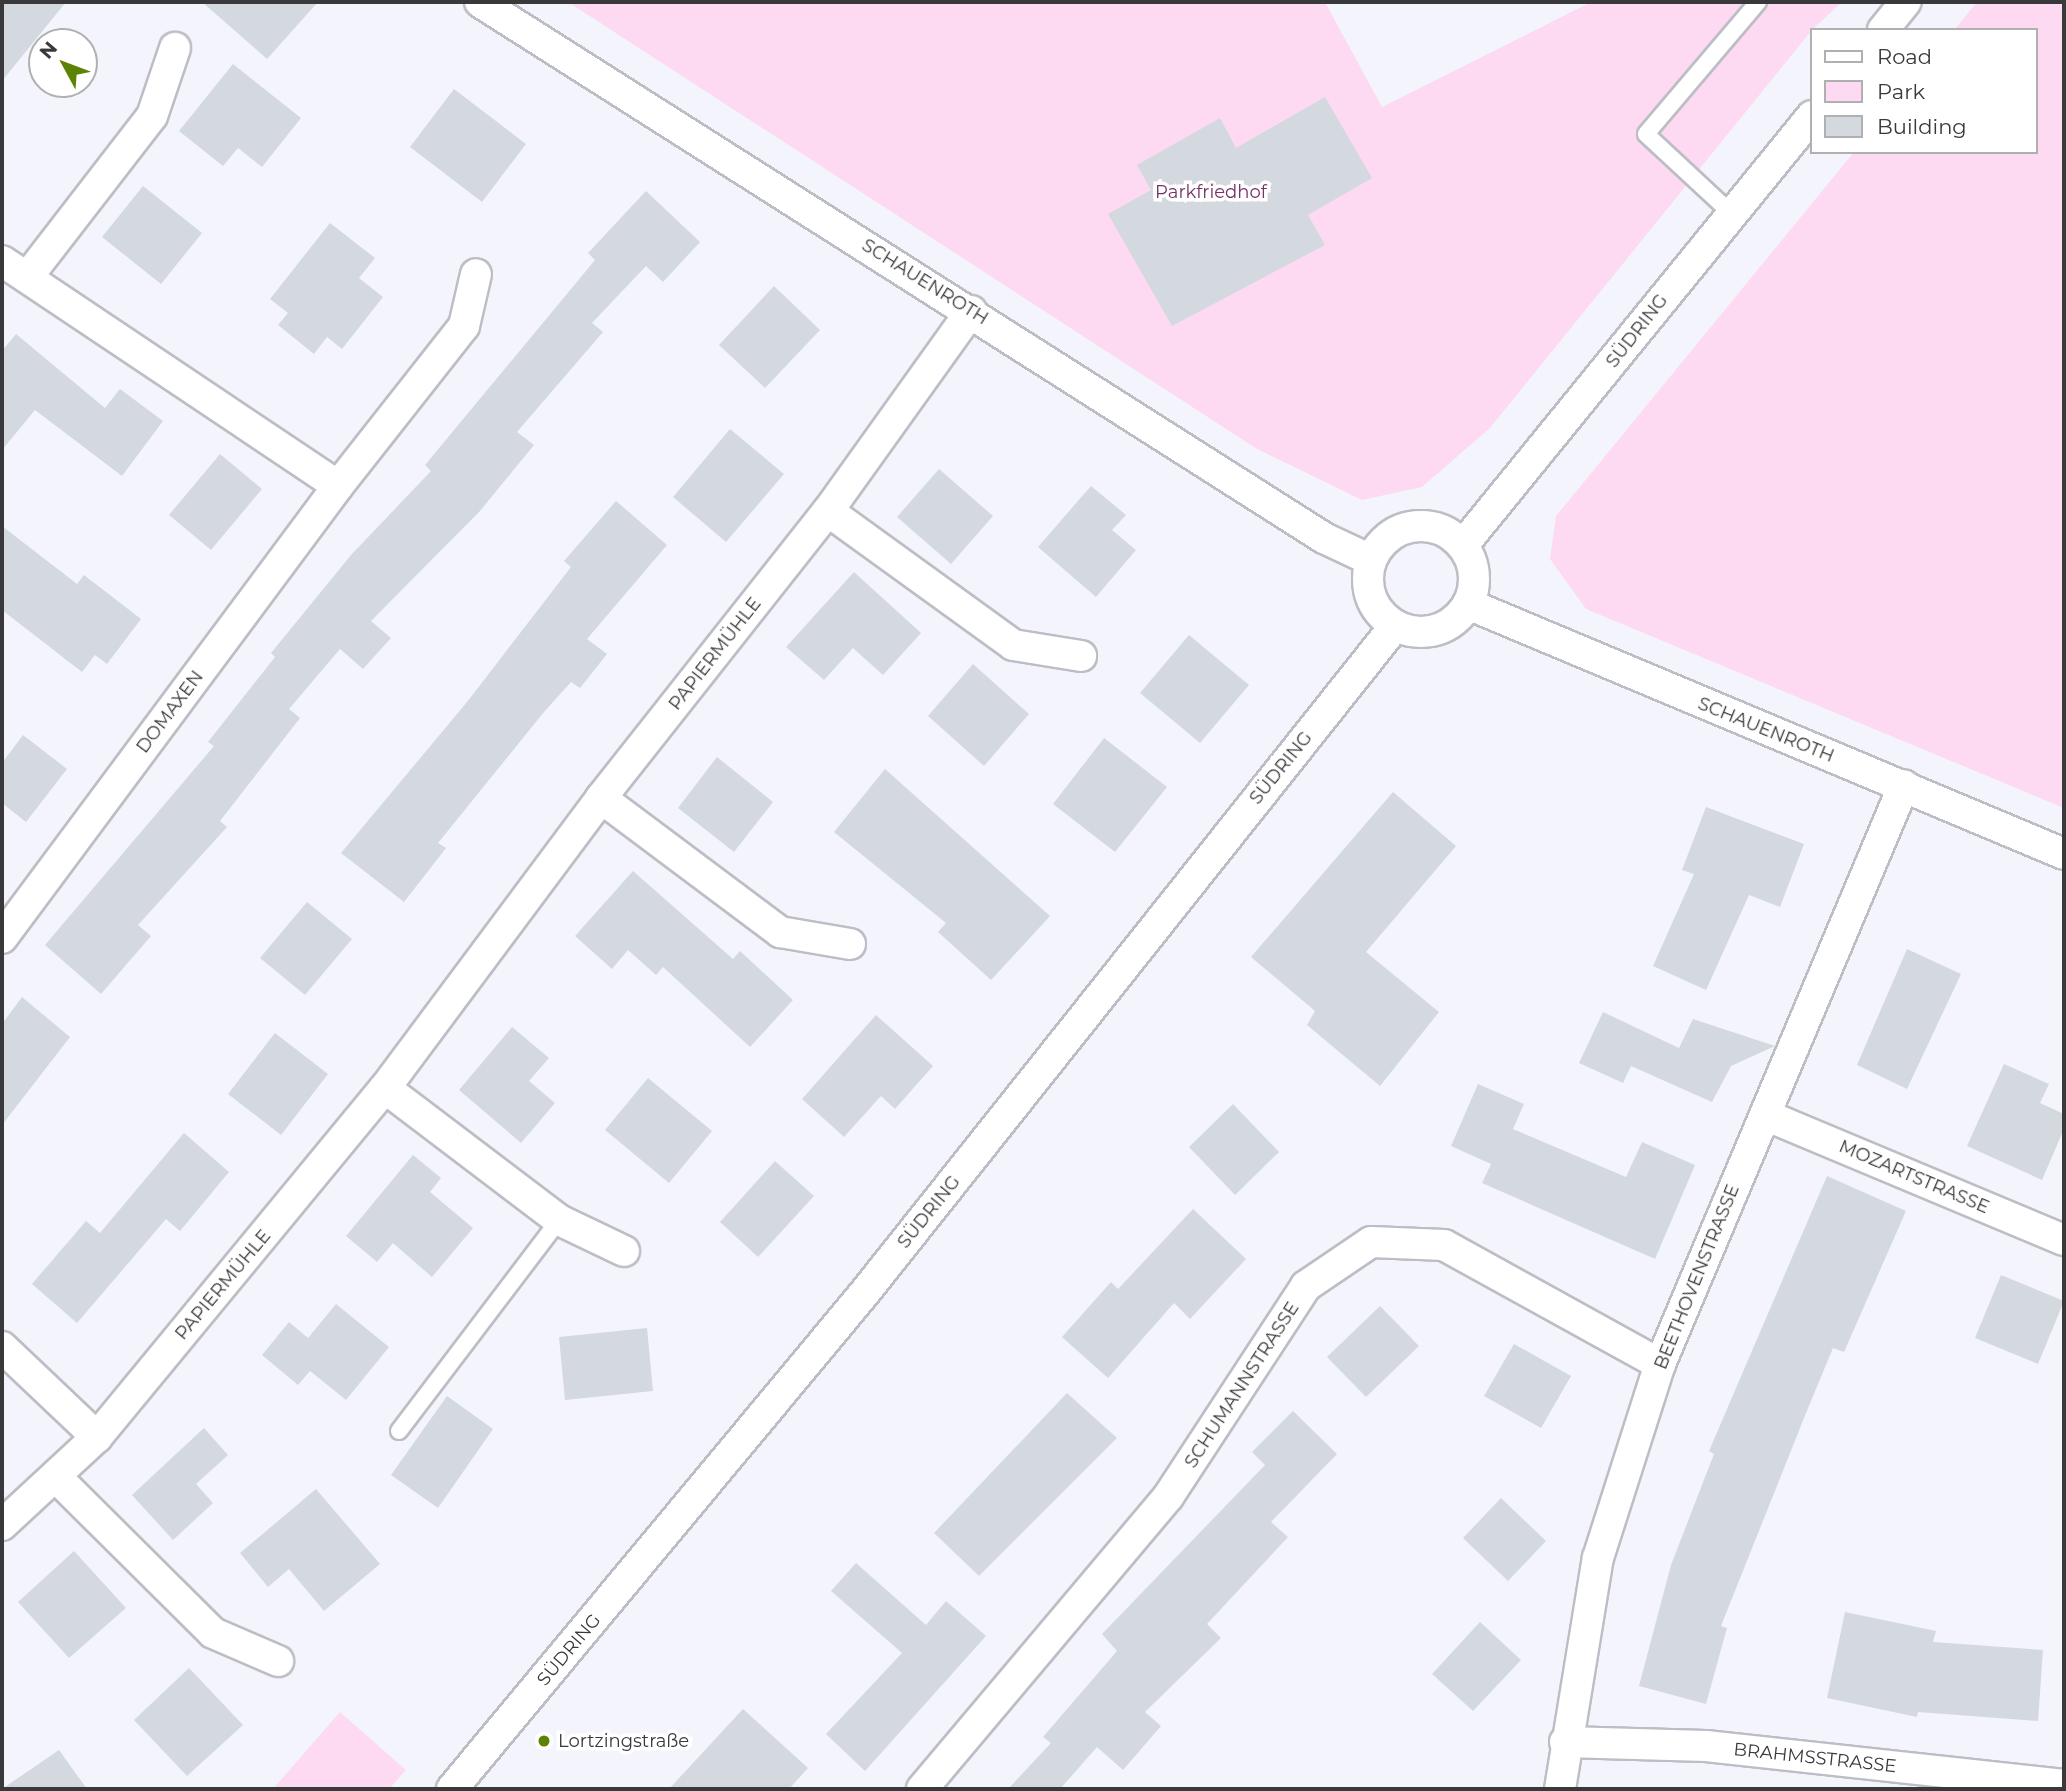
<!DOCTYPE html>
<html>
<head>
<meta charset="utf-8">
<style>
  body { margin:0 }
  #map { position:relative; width:2066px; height:1791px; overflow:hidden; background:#f4f5fc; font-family:Montserrat,sans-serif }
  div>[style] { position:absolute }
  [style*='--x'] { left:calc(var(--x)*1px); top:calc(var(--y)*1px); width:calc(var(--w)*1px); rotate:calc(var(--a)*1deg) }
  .green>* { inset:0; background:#fddaf1 }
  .building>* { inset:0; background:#d3d9de }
  .roads { filter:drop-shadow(2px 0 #bdbec5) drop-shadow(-2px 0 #bdbec5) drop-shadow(0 2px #bdbec5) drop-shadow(0 -2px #bdbec5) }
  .lane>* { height:16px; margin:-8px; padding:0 8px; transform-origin:8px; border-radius:8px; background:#fff }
  .street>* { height:30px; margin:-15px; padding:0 15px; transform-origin:15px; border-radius:15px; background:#fff }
  .street>.ring { margin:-15px; padding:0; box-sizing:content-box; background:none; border:30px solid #fff; border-radius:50% }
  .dots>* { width:19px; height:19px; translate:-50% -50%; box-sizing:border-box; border:4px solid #fff; border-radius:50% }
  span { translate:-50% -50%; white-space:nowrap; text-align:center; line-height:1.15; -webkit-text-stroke:7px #fff; paint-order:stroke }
  .park-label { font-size:18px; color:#753265 }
  .street-label { font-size:18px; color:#39393c }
  .poi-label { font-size:18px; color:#39393c }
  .left { translate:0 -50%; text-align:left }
  .frame { position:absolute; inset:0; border:4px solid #39393c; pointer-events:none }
  .legend { position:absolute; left:1810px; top:28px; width:228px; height:126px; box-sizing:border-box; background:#fff; border:2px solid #b0b0b1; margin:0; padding:9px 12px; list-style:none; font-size:21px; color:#39393c }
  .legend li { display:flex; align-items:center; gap:14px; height:35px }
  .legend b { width:35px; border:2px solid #b0b0b1 }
  .north { position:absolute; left:28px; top:28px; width:70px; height:70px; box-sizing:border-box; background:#fff; border:2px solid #b0b0b1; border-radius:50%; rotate:311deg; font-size:19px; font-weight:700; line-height:28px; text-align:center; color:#39393c }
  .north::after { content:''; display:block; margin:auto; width:24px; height:32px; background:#5d8304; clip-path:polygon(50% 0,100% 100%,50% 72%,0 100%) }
</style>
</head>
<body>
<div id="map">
  <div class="green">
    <div style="clip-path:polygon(568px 2px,1325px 2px,1382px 107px,1591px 2px,1842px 2px,1812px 30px,1490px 428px,1422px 487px,1362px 500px,1257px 449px)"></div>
    <div style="clip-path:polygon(1977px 2px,2064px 2px,2064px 808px,1586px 609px,1550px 559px,1556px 516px,1854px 152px,2036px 152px,2036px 30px,1954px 30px)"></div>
    <div style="clip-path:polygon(340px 1712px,406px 1770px,389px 1789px,273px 1789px)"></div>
  </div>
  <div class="building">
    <div style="clip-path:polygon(2px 2px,66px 2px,2px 81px)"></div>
    <div style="clip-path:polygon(202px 2px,318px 2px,267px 59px)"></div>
    <div style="clip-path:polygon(233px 64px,301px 118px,262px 167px,238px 148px,223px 166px,179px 131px)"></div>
    <div style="clip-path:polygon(454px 89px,526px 144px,482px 202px,410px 147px)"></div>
    <div style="clip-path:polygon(1325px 97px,1372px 178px,1308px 215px,1325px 245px,1172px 326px,1108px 214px,1151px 190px,1137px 165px,1220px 118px,1236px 148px)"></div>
    <div style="clip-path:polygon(143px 186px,202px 233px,161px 284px,102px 237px)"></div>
    <div style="clip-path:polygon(646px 191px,700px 242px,663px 282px,646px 266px,592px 323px,603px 332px,517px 432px,534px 445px,480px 511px,371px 621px,391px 638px,363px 669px,340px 649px,289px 709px,300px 718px,220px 821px,227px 827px,138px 925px,151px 936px,101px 994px,45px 945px,214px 746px,208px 742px,275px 657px,271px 653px,351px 555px,431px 471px,425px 465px,595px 260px,588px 253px)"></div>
    <div style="clip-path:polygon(330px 223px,375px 258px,359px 278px,383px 297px,342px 349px,327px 337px,314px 354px,278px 325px,288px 313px,270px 299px)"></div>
    <div style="clip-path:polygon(774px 286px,820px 330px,765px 388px,719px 345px)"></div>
    <div style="clip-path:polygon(16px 334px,105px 408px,120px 389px,163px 421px,122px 476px,35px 410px,2px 450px,2px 351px)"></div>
    <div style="clip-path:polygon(730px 429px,784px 474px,726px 542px,673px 497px)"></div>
    <div style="clip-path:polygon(220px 454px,262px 489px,211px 550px,169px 515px)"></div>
    <div style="clip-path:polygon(939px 469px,993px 516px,951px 564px,897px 517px)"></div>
    <div style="clip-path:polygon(1091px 486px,1126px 515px,1112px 530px,1136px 550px,1096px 597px,1038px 547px)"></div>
    <div style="clip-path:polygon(616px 501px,667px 545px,587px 639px,607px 654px,580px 688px,571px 682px,544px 712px,438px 843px,446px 848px,404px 902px,341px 853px,467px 702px,571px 567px,564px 561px)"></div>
    <div style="clip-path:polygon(2px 526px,77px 584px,84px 575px,141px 619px,107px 664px,95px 655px,82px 672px,2px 610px)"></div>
    <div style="clip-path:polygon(854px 572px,921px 633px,883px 675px,853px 648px,824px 680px,786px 647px)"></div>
    <div style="clip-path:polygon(1189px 635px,1249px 685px,1200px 743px,1140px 693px)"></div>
    <div style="clip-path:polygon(973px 664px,1029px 714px,984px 766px,928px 716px)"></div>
    <div style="clip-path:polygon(23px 735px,67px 769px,26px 822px,2px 803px,2px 763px)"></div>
    <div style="clip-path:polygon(1104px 738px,1167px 787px,1115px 852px,1053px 804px)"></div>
    <div style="clip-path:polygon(717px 757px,773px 802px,734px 852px,678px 808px)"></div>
    <div style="clip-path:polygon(885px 769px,1050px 916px,991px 980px,938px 932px,946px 923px,834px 832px)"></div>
    <div style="clip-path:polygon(1393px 792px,1456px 846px,1366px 952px,1439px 1012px,1380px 1086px,1307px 1025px,1315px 1011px,1251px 957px)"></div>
    <div style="clip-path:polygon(1706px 807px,1804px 844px,1780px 907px,1749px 895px,1706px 990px,1653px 966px,1694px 874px,1682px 870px)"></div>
    <div style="clip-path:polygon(633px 871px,733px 959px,740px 951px,793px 1000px,750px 1047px,663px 967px,656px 975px,628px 950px,612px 969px,575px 936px)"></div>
    <div style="clip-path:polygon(307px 902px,352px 939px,305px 995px,260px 958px)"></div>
    <div style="clip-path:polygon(1907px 949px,1961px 974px,1907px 1089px,1857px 1065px)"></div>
    <div style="clip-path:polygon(22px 997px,70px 1037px,2px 1125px,2px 1024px)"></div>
    <div style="clip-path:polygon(1603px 1012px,1679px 1048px,1693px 1019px,1775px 1046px,1731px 1066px,1712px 1102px,1631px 1066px,1623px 1083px,1579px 1063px)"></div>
    <div style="clip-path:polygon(876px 1015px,933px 1066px,895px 1109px,881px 1096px,844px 1137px,802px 1099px)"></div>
    <div style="clip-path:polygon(512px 1027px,549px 1058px,529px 1081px,555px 1103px,521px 1143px,459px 1090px)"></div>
    <div style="clip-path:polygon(275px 1033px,328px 1074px,281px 1135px,228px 1094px)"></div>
    <div style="clip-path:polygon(2004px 1064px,2049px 1084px,2040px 1103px,2064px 1114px,2064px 1129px,2042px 1180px,1967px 1146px)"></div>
    <div style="clip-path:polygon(648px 1078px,712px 1131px,669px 1183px,605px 1130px)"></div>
    <div style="clip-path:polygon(1478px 1084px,1524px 1104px,1513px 1129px,1626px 1177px,1642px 1142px,1695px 1165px,1655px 1259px,1482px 1183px,1491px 1164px,1451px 1146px)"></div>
    <div style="clip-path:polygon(1233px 1104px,1279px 1152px,1235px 1195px,1189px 1147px)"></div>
    <div style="clip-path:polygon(184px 1133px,229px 1172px,180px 1231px,166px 1219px,77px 1323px,32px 1284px,86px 1221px,100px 1233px)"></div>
    <div style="clip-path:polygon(413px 1155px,441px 1178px,430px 1192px,473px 1228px,432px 1277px,393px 1243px,377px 1262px,346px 1236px)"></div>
    <div style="clip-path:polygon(775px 1161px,814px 1196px,758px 1257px,720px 1222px)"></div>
    <div style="clip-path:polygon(1827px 1176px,1906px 1211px,1844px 1352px,1833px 1348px,1804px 1418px,1721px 1626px,1727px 1628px,1706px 1704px,1639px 1686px,1671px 1565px,1714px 1454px,1709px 1451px)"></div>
    <div style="clip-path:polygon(1193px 1209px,1246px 1259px,1190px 1319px,1174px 1303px,1108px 1378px,1062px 1337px,1111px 1282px,1118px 1289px)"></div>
    <div style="clip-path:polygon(2001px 1275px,2064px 1301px,2038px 1364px,1975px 1338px)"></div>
    <div style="clip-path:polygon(336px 1304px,389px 1347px,346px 1400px,310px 1371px,298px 1385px,262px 1355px,289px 1322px,308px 1338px)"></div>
    <div style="clip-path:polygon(1380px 1306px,1419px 1346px,1366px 1397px,1327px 1357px)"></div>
    <div style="clip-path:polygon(647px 1328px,653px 1391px,565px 1400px,559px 1337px)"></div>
    <div style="clip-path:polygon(1514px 1344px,1571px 1376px,1541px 1428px,1484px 1396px)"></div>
    <div style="clip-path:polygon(1067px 1393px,1117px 1438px,979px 1576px,934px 1533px)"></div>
    <div style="clip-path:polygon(447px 1396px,493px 1429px,438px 1508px,391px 1475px)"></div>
    <div style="clip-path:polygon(1293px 1411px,1337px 1454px,1271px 1522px,1288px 1537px,1207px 1624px,1221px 1638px,1145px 1712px,1161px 1726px,1123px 1770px,1097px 1747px,1060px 1789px,1008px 1789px,1051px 1743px,1043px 1737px,1117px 1651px,1102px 1634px,1265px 1465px,1252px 1452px)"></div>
    <div style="clip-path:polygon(204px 1428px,228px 1455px,196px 1484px,213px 1503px,173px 1540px,132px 1495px)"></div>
    <div style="clip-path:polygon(316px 1489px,380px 1564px,324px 1611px,289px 1569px,268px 1587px,240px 1553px)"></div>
    <div style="clip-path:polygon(1501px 1498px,1546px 1541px,1508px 1581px,1463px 1538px)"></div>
    <div style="clip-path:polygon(74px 1551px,126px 1608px,69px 1658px,18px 1602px)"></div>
    <div style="clip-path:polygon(856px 1563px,926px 1625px,946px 1601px,986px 1636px,865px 1771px,826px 1734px,902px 1653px,831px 1591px)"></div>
    <div style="clip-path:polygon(1845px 1612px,1936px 1631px,1933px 1642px,2043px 1650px,2038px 1721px,1918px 1712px,1917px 1717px,1827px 1698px)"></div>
    <div style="clip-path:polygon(1480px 1622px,1521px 1660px,1473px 1711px,1432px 1674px)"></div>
    <div style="clip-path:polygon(189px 1668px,243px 1725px,187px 1776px,134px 1720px)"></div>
    <div style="clip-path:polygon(743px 1709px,808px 1768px,789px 1789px,669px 1789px)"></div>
    <div style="clip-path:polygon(59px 1750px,87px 1789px,2px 1789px)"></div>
  </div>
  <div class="roads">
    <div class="lane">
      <div style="--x:1732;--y:214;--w:117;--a:-137.1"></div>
      <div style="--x:1646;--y:134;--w:173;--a:-49.7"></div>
      <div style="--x:399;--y:1431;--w:265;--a:-52.8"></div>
    </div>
    <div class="street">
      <div style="--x:480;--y:2;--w:1000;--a:32.42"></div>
      <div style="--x:1324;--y:538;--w:52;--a:25.1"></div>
      <div style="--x:1883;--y:30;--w:36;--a:-51"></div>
      <div style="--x:2;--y:261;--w:404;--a:33.8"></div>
      <div style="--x:338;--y:486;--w:563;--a:126.63"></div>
      <div style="--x:29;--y:275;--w:201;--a:-52.3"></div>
      <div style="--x:152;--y:116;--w:72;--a:-71.3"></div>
      <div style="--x:338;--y:486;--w:204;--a:-51.8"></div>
      <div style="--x:464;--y:326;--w:53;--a:-77"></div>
      <div style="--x:828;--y:511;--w:228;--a:35.9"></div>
      <div style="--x:1013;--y:645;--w:69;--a:9.2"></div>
      <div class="ring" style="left:1368px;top:526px;width:76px;height:76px"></div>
      <div style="--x:1463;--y:545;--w:553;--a:-50.87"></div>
      <div style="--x:1468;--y:604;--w:646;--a:22.76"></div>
      <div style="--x:601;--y:798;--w:224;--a:36.8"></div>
      <div style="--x:780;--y:932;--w:71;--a:9.7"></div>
      <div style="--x:385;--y:1088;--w:218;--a:37.2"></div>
      <div style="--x:559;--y:1220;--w:72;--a:25.5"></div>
      <div style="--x:1765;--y:1115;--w:324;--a:22.7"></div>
      <div style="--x:2;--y:1347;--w:131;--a:43.5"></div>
      <div style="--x:58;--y:1479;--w:218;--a:44.8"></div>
      <div style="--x:213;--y:1633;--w:71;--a:23.3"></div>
      <div style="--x:2;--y:1525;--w:129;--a:-42.8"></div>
      <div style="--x:97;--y:1437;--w:452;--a:-50.5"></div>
      <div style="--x:385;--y:1088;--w:362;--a:-53.3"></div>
      <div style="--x:601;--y:798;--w:366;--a:-51.7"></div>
      <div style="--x:828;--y:511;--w:246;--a:-54.4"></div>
      <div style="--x:1565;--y:1742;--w:141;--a:1.6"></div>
      <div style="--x:1706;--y:1746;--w:360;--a:6.2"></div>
      <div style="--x:452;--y:1789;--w:648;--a:-50.26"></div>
      <div style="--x:866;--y:1291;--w:850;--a:-51.5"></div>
      <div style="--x:922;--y:1789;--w:382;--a:-49.9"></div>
      <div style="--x:1168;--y:1497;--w:252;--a:-56.8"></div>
      <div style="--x:1306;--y:1286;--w:78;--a:-34.1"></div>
      <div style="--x:1371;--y:1242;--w:73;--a:2.4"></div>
      <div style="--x:1444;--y:1245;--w:247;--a:28.9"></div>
      <div style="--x:1560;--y:1789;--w:234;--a:-80.7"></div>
      <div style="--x:1598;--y:1558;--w:204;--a:-72.3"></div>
      <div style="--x:1660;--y:1364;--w:628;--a:-67.15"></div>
    </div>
  </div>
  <div class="dots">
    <div style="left:544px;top:1741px;background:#5d8304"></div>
  </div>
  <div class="park-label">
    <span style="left:1211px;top:192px">Parkfriedhof</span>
  </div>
  <div class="street-label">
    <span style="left:925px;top:282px;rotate:32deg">SCHAUENROTH</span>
    <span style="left:1637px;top:331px;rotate:-52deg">SÜDRING</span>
    <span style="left:715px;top:654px;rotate:-52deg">PAPIERMÜHLE</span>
    <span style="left:170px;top:712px;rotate:-53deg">DOMAXEN</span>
    <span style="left:1766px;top:730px;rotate:22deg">SCHAUENROTH</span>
    <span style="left:1281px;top:768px;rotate:-51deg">SÜDRING</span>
    <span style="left:1914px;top:1177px;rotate:23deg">MOZARTSTRASSE</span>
    <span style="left:929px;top:1212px;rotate:-51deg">SÜDRING</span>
    <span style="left:1697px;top:1277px;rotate:-68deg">BEETHOVENSTRASSE</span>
    <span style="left:223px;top:1285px;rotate:-50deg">PAPIERMÜHLE</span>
    <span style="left:1242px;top:1385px;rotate:-57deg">SCHUMANNSTRASSE</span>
    <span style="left:569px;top:1650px;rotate:-50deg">SÜDRING</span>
    <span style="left:1815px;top:1758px;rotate:6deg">BRAHMSSTRASSE</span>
  </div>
  <div class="poi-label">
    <span class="left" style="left:558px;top:1741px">Lortzingstraße</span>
  </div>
  <div class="frame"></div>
  <ul class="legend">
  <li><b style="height:9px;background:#fff"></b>Road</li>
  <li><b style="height:19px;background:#fddaf1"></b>Park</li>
  <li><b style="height:19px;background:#d3d9de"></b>Building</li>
  </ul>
  <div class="north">N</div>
</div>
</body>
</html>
